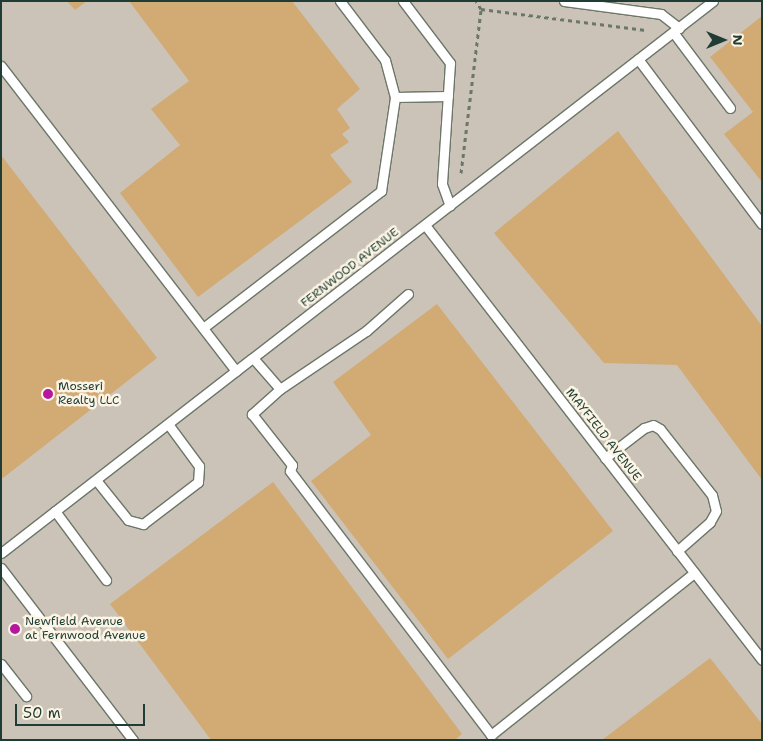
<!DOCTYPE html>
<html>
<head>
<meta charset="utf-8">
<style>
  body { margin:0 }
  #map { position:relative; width:763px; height:741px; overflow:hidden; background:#f7e4cc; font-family:"Shantell Sans",sans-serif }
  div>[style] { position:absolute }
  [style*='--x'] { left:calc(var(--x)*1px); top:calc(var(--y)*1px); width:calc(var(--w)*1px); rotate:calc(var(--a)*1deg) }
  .industrial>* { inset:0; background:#cbc3b8 }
  .building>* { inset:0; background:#d2aa74 }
  .path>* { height:3px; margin-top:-1.5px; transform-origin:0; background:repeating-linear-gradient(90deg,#6b7769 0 4px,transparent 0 8px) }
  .roads { filter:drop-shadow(1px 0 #6b7769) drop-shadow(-1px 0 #6b7769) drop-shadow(0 1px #6b7769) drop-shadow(0 -1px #6b7769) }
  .lane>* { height:9px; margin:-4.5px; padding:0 4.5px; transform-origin:4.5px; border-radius:4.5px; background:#fff }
  .dots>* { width:14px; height:14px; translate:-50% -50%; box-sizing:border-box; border:2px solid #fcf5e5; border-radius:50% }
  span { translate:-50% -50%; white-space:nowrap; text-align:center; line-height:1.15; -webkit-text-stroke:5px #fcf5e5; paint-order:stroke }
  .street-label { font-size:12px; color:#1f3d34 }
  .poi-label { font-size:12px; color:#1f3d34 }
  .left { translate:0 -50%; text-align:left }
  .frame { position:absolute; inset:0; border:2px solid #1f3d34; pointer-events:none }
  .north { position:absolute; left:698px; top:15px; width:50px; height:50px; -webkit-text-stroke:4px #fcf5e5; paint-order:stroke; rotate:90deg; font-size:14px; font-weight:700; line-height:20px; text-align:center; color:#1f3d34 }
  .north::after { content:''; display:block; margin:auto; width:18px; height:22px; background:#1f3d34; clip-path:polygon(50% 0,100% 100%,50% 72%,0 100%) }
  .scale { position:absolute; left:15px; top:704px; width:130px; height:22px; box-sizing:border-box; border:2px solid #1f3d34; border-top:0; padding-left:6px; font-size:15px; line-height:18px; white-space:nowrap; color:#1f3d34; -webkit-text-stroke:4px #fcf5e5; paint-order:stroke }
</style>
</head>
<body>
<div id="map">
  <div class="industrial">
    <div style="clip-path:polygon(1px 1px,762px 1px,762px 740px,1px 740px)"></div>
  </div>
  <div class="building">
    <div style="clip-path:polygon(67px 1px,87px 1px,75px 10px)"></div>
    <div style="clip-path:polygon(129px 1px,292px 1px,360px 89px,337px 109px,350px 128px,342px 134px,349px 142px,330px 155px,352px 182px,198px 297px,120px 193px,180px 145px,151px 109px,189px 81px)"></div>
    <div style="clip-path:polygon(762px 16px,762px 182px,724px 134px,753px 112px,710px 57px)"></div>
    <div style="clip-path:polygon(618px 131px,762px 326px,762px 480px,677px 365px,604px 363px,494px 233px)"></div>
    <div style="clip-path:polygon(1px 155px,157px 358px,3px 478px,1px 476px)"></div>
    <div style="clip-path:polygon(437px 304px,613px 531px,448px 659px,311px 481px,371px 435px,333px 382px)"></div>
    <div style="clip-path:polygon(273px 482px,462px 734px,455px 740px,211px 740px,110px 604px)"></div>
    <div style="clip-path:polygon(710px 658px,762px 724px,762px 740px,602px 740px)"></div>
  </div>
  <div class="path">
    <div style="--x:481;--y:9;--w:166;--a:7.3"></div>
    <div style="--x:461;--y:173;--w:165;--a:-83"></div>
    <div style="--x:481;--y:9;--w:9;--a:-122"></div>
  </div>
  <div class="roads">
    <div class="lane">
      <div style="--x:340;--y:1;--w:74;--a:52.7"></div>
      <div style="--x:385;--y:60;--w:38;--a:75"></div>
      <div style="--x:403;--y:1;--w:78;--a:52.8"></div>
      <div style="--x:450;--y:63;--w:121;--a:93.8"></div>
      <div style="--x:442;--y:184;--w:23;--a:70"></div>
      <div style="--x:564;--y:1;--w:98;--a:7.6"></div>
      <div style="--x:661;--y:14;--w:23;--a:38"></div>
      <div style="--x:673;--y:32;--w:95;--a:53.1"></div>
      <div style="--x:638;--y:59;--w:206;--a:53.1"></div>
      <div style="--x:1;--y:66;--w:385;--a:52.4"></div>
      <div style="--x:425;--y:225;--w:550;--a:52.23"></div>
      <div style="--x:203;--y:328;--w:225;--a:-37.6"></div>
      <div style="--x:381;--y:191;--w:95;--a:-81.5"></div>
      <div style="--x:395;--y:97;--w:53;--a:-1.1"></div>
      <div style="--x:253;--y:358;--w:41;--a:48.9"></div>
      <div style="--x:280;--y:389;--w:104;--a:-34"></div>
      <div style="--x:366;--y:331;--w:56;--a:-41.4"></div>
      <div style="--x:280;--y:389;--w:38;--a:138"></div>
      <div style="--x:252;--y:414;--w:65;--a:51.9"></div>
      <div style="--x:292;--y:465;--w:6;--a:108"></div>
      <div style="--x:290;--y:471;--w:332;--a:52.7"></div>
      <div style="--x:491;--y:735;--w:260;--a:-38.6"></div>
      <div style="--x:605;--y:458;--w:49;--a:-37.6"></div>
      <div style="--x:644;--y:428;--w:9;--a:-18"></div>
      <div style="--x:653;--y:425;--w:8;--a:30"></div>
      <div style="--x:660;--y:429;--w:84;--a:51.8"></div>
      <div style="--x:712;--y:495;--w:16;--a:76"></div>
      <div style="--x:716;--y:511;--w:13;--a:119"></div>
      <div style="--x:710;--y:522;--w:44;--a:138.7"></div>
      <div style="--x:96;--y:480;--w:51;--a:51.3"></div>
      <div style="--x:128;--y:520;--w:16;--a:15"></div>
      <div style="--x:143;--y:524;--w:69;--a:-37.4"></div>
      <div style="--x:198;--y:482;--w:16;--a:-86"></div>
      <div style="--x:199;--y:466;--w:52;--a:-126.4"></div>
      <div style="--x:55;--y:511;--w:86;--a:53.5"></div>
      <div style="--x:1;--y:553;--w:901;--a:-37.79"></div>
      <div style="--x:1;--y:568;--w:217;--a:52.5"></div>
      <div style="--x:1;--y:664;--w:41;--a:52"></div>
    </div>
  </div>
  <div class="dots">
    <div style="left:48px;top:394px;background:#b5179e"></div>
    <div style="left:15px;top:629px;background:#b5179e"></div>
  </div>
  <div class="street-label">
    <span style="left:350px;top:268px;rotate:-38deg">FERNWOOD AVENUE</span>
    <span style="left:603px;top:435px;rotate:52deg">MAYFIELD AVENUE</span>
  </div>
  <div class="poi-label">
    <span class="left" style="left:58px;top:394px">Mosseri<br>Realty LLC</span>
    <span class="left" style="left:25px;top:629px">Newfield Avenue<br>at Fernwood Avenue</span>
  </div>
  <div class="frame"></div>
  <div class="north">N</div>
  <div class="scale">50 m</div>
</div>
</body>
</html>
